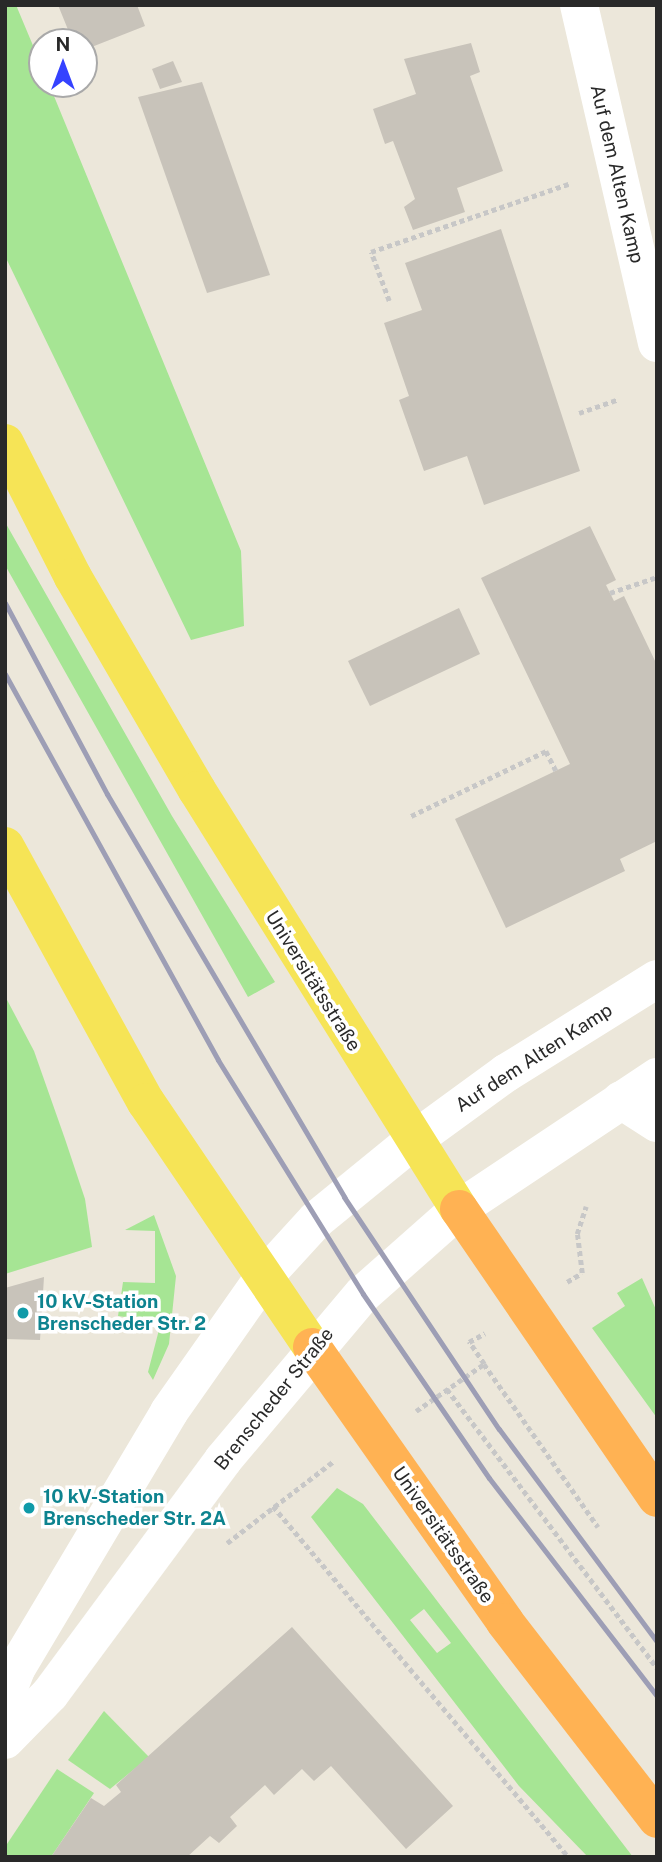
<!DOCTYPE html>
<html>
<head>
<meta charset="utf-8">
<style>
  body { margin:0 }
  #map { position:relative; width:662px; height:1862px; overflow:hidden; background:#ece7da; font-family:"Public Sans",sans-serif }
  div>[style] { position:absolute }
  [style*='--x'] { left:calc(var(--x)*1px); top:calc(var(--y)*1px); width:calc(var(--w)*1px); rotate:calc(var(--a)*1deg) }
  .green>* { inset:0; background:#a6e594 }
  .building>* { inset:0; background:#c8c3ba }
  .path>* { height:4.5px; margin-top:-2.25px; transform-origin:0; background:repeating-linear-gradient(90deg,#c7c7c7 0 5px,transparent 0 8.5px) }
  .minor>* { height:38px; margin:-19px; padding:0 19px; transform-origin:19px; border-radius:19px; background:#fff }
  .major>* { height:38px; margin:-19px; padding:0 19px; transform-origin:19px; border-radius:19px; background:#f6e456 }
  .highway>* { height:38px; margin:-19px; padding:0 19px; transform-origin:19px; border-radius:19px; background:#ffb253 }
  .rail>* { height:5px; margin:-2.5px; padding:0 2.5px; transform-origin:2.5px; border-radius:2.5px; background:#9d9eb5 }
  .dots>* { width:19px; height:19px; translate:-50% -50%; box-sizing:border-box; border:4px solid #fff; border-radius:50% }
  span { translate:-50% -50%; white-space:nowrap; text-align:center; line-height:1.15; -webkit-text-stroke:7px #fff; paint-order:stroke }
  .street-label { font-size:19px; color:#292929 }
  .culture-label { font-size:19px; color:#0d838f; font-weight:700 }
  .left { translate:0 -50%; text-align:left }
  .frame { position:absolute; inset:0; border:7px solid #292929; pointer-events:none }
  .north { position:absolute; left:28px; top:28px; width:70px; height:70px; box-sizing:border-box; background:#fff; border:2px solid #a9a9a9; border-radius:50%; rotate:0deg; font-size:19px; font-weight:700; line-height:28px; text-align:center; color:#292929 }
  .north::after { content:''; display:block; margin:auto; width:24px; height:32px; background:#3542ff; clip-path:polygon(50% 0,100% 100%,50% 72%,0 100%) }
</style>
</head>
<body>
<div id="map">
  <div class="green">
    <div style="clip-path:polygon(5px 5px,16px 5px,42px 67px,42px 84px,49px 84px,241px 551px,244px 626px,191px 640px,5px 256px)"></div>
    <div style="clip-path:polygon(5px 522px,172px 816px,275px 982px,248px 997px,5px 565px)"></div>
    <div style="clip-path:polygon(5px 996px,34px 1051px,65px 1139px,85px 1199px,92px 1247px,5px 1274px)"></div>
    <div style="clip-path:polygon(154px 1215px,176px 1276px,169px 1344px,153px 1380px,148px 1372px,161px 1322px,118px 1316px,123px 1282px,155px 1283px,155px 1231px,125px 1230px)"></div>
    <div style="clip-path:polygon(642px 1278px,657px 1312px,657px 1418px,592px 1328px,625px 1306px,617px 1293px)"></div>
    <div style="clip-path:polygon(evenodd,337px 1488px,363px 1504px,633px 1857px,588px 1857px,519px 1786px,311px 1517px,337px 1488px,424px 1609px,451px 1643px,437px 1653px,410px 1620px,424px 1609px)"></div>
    <div style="clip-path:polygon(104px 1711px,149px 1757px,110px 1789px,68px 1760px)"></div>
    <div style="clip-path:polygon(57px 1769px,94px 1793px,51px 1857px,5px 1857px,5px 1847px)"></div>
  </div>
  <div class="building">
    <div style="clip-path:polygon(58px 5px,137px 5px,145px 26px,84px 50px,84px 42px,73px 42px)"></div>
    <div style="clip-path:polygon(471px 43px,480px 72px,470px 76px,503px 171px,457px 188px,465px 212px,413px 230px,404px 207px,415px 199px,393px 141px,385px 144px,373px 109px,416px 94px,404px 59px)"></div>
    <div style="clip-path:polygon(173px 61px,182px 82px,160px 89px,152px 69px)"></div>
    <div style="clip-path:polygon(202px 82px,270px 275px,207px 293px,138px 97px)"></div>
    <div style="clip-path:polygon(501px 229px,580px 471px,484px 505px,467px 456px,424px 471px,399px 400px,409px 396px,384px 323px,422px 310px,405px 263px)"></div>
    <div style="clip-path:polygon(590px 526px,616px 580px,606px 585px,614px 601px,624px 596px,657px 665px,657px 841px,620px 859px,625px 871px,506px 928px,455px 819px,570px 764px,481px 578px)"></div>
    <div style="clip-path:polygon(459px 608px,480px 654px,370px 706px,348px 661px)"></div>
    <div style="clip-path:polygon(44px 1277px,40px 1340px,5px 1339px,5px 1288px)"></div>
    <div style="clip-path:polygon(292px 1627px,453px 1806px,406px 1849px,331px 1766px,314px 1781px,302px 1769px,274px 1795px,265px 1785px,230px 1817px,237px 1826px,219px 1843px,210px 1836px,187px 1857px,51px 1857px,91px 1798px,104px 1806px,121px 1792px,116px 1785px)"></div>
  </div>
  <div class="path">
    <div style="--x:389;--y:301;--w:52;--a:-110.2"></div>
    <div style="--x:371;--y:252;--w:209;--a:-19"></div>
    <div style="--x:579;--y:413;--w:42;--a:-19.3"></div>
    <div style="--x:610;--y:593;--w:50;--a:-18.8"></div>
    <div style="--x:411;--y:816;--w:150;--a:-25.7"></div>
    <div style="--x:546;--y:751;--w:22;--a:63"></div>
    <div style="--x:567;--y:1282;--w:17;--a:-31"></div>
    <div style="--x:582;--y:1273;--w:39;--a:-97"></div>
    <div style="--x:577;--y:1234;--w:29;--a:-72"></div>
    <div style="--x:484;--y:1364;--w:199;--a:55"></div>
    <div style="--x:447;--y:1389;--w:349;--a:53"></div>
    <div style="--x:416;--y:1411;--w:83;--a:-34.7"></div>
    <div style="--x:484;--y:1364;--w:27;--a:-124"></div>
    <div style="--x:469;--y:1342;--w:18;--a:-29"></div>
    <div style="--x:273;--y:1506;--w:459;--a:49.9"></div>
    <div style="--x:227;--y:1543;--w:135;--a:-37.5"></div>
  </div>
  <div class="minor">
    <div style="--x:579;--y:5;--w:347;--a:77"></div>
    <div style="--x:621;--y:1100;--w:43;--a:32.6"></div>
    <div style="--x:5;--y:1698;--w:31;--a:-69"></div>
    <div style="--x:16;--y:1669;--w:299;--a:-59.2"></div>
    <div style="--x:169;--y:1412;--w:165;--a:-54.9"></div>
    <div style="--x:264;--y:1277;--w:77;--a:-47.6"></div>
    <div style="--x:316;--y:1220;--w:127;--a:-39.2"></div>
    <div style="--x:414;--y:1140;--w:114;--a:-36.1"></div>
    <div style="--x:506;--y:1073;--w:178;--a:-31.9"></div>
    <div style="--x:5;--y:1740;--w:64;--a:-45.6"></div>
    <div style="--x:50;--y:1694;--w:291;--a:-53.5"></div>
    <div style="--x:223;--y:1460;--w:217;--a:-49.9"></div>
    <div style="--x:363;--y:1294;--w:128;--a:-41.5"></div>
    <div style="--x:459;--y:1209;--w:238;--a:-33.7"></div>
  </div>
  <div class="major">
    <div style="--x:5;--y:443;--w:150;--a:63.1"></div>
    <div style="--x:73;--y:577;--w:246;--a:59.8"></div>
    <div style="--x:197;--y:790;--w:494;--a:58"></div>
    <div style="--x:5;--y:846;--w:292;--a:61.2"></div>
    <div style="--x:146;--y:1102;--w:296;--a:55.9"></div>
  </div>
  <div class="highway">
    <div style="--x:459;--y:1209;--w:350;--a:55.6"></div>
    <div style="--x:312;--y:1347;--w:336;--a:54.9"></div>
    <div style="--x:505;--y:1622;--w:249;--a:52.3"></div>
  </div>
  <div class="rail">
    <div style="--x:5;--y:603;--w:217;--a:61.9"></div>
    <div style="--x:107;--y:794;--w:468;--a:59.5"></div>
    <div style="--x:344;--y:1197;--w:279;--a:56.3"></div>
    <div style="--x:499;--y:1429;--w:265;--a:53.4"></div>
    <div style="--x:5;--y:674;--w:441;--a:61.1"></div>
    <div style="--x:218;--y:1060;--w:275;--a:58.2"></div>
    <div style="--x:363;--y:1294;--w:223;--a:55.6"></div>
    <div style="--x:489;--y:1478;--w:275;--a:52.4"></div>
  </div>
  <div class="dots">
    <div style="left:23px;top:1313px;background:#0f9aa8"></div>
    <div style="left:29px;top:1508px;background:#0f9aa8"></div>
  </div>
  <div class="street-label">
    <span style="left:617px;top:174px;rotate:77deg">Auf dem Alten Kamp</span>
    <span style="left:313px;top:981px;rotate:58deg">Universitätsstraße</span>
    <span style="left:534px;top:1058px;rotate:-33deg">Auf dem Alten Kamp</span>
    <span style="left:274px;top:1399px;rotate:-51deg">Brenscheder Straße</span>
    <span style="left:443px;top:1535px;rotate:55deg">Universitätsstraße</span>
  </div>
  <div class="culture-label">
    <span class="left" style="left:37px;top:1313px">10 kV-Station<br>Brenscheder Str. 2</span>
    <span class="left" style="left:43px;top:1508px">10 kV-Station<br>Brenscheder Str. 2A</span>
  </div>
  <div class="frame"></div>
  <div class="north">N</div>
</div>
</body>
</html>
